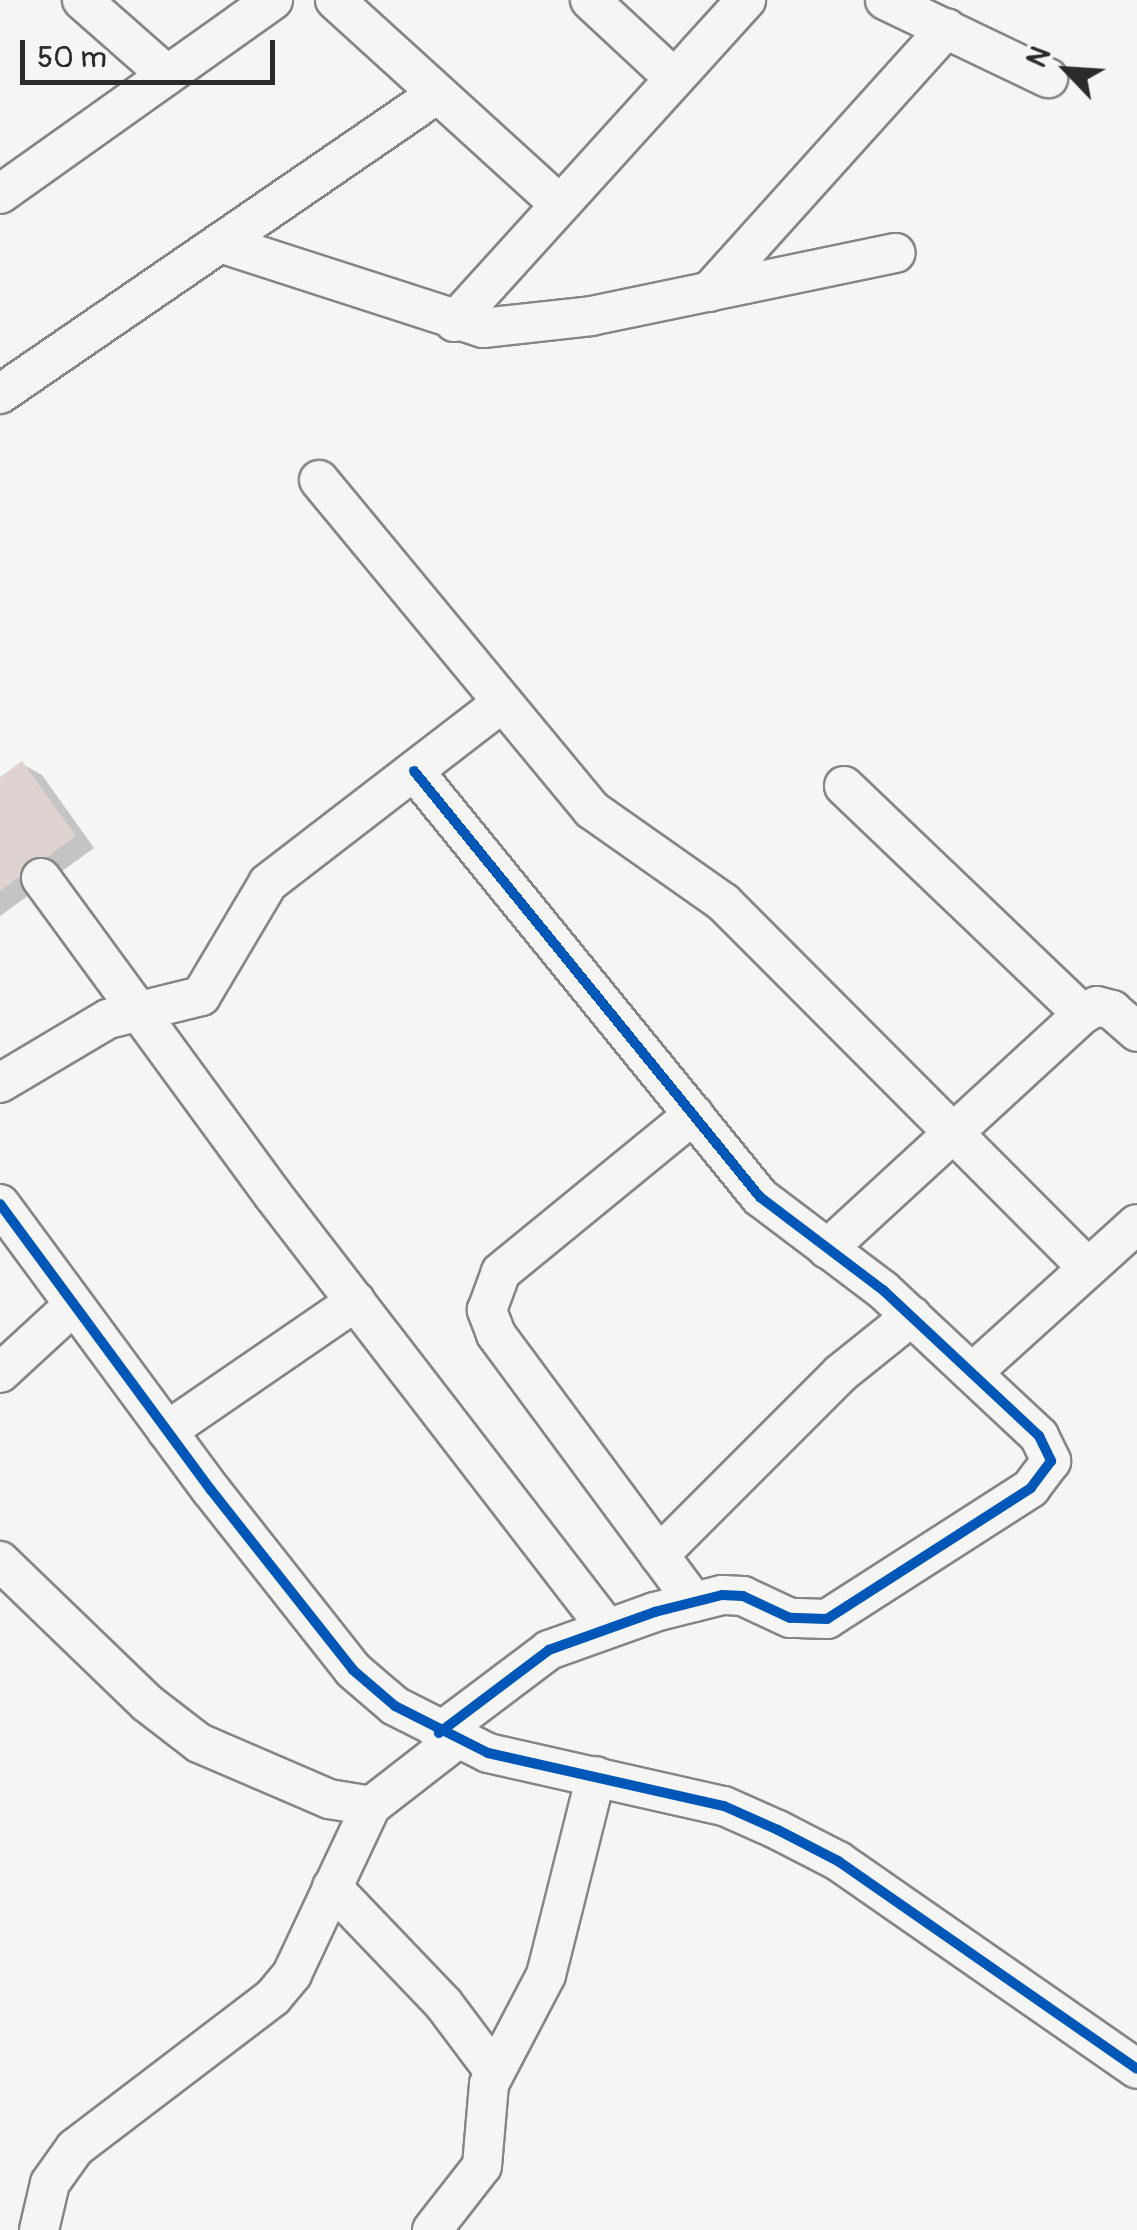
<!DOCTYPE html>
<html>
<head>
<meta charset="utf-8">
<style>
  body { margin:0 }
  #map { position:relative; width:1137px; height:2230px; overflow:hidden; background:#f5f5f3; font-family:Pangolin,sans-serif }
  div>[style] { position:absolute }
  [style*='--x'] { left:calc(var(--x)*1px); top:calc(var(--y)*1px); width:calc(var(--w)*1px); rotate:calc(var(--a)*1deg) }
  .shadow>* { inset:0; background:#0003 }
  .building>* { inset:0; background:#ded3d0 }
  .roads { filter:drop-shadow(2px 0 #868685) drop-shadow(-2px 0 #868685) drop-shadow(0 2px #868685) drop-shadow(0 -2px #868685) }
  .minor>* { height:38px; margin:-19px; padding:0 19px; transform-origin:19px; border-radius:19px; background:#f5f5f3 }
  .cycleway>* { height:10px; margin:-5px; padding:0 5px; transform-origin:5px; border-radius:5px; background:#0057b8 }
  span { translate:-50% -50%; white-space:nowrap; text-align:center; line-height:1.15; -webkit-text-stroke:9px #f6f6f2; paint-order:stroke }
  .north { position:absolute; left:1017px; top:20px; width:100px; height:100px; -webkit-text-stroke:8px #f6f6f2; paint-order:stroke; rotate:295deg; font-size:28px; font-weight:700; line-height:40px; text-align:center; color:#2b2b2b }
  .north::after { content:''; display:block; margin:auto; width:35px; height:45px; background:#2b2b2b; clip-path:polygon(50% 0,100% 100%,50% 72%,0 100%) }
  .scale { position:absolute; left:20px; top:40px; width:255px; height:45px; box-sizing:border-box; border:5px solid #2b2b2b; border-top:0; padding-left:12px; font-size:30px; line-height:35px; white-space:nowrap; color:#2b2b2b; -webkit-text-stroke:8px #f6f6f2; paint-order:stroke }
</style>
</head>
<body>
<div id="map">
  <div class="shadow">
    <div style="clip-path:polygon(22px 764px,42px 775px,94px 848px,0 916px,0 780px)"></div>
  </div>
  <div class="building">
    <div style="clip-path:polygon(22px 761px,76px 836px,0 891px,0 777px)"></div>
  </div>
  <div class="roads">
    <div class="minor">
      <div style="--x:82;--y:0;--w:113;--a:41.4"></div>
      <div style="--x:335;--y:0;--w:302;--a:42.3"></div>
      <div style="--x:590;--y:0;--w:115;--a:42.9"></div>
      <div style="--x:885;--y:0;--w:181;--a:25.6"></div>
      <div style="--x:0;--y:194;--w:335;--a:-35.4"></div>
      <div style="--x:223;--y:244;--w:273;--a:17.9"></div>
      <div style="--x:483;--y:328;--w:109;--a:-6.3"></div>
      <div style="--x:591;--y:316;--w:311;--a:-11.7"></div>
      <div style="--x:709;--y:292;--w:355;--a:-48"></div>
      <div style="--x:454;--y:322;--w:435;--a:-47.8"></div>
      <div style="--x:0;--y:394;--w:530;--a:-34.47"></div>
      <div style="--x:319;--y:480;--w:428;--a:50.4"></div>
      <div style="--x:592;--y:810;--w:160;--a:35.1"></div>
      <div style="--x:723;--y:902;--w:515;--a:45.08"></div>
      <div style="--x:414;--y:771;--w:549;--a:50.92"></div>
      <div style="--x:760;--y:1197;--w:154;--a:37.1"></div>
      <div style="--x:883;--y:1290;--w:214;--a:43.1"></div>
      <div style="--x:1039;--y:1436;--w:28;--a:64"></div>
      <div style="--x:1051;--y:1461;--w:34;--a:127"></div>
      <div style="--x:1031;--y:1488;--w:242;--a:147.3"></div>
      <div style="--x:827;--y:1619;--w:37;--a:-178"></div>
      <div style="--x:790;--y:1618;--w:52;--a:-154.9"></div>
      <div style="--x:743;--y:1596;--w:21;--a:-177"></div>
      <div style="--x:722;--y:1595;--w:69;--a:165.8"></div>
      <div style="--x:655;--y:1612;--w:113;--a:160.3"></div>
      <div style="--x:549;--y:1650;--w:138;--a:143"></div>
      <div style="--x:844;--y:786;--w:330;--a:43.7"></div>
      <div style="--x:41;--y:878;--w:393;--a:53.8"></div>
      <div style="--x:273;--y:1195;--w:545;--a:52.37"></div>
      <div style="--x:0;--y:1083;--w:126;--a:-30.7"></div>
      <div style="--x:108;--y:1019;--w:96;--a:-13.9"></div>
      <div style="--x:201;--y:996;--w:131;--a:-59.3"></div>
      <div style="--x:268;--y:883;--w:292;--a:-37.6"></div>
      <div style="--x:0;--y:1204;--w:355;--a:53.6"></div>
      <div style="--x:211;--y:1490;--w:229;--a:51.7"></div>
      <div style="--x:353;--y:1670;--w:55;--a:40.6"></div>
      <div style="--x:395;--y:1706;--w:104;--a:26.8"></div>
      <div style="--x:488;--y:1753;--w:242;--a:12.7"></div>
      <div style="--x:724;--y:1806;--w:59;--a:24"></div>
      <div style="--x:778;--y:1830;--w:68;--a:27.3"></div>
      <div style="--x:838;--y:1861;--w:364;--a:34.8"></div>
      <div style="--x:827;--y:1249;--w:348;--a:-42.6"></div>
      <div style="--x:1083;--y:1014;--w:16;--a:-30"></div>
      <div style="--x:1097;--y:1006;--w:16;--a:15"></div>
      <div style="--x:1112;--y:1010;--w:33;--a:41"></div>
      <div style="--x:0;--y:1373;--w:100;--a:-42.6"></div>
      <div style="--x:972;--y:1373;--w:222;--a:-42.1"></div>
      <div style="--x:167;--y:1431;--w:229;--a:-34.5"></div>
      <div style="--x:659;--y:1555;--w:257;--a:-45"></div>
      <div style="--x:841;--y:1373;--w:91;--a:-38.8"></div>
      <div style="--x:0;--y:1561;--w:204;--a:44"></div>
      <div style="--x:147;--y:1703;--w:66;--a:37.6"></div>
      <div style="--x:199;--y:1743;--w:142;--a:23.3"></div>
      <div style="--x:329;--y:1799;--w:43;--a:9.5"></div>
      <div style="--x:371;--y:1806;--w:108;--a:-37.8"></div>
      <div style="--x:694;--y:1602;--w:333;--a:-126.5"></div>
      <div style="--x:496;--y:1334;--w:26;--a:-111"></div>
      <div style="--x:487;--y:1310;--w:40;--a:-69.8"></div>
      <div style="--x:501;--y:1272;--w:249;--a:-39.3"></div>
      <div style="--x:332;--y:1887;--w:161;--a:46.3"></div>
      <div style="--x:443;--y:2003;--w:85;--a:53.1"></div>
      <div style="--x:39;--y:2230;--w:48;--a:-76.8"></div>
      <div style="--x:50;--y:2183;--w:43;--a:-54.5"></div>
      <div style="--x:75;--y:2148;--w:249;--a:-37.3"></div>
      <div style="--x:273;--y:1997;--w:30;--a:-50"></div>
      <div style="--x:292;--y:1974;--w:186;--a:-64.8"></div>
      <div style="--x:432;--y:2230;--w:81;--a:-52"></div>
      <div style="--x:482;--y:2166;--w:82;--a:-85.1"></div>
      <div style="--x:489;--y:2084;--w:123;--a:-62.4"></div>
      <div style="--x:546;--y:1975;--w:205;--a:-75.9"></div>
    </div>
  </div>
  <div class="cycleway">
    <div style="--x:414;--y:771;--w:549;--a:50.92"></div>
    <div style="--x:760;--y:1197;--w:154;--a:37.1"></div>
    <div style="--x:883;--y:1290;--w:214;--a:43.1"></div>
    <div style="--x:1039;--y:1436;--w:28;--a:64"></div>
    <div style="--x:1051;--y:1461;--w:34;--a:127"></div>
    <div style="--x:1031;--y:1488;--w:242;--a:147.3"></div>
    <div style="--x:827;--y:1619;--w:37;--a:-178"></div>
    <div style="--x:790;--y:1618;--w:52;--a:-154.9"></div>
    <div style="--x:743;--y:1596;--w:21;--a:-177"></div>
    <div style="--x:722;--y:1595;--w:69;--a:165.8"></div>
    <div style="--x:655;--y:1612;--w:113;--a:160.3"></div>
    <div style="--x:549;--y:1650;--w:138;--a:143"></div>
    <div style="--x:0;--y:1204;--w:355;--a:53.6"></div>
    <div style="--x:211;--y:1490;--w:229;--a:51.7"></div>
    <div style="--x:353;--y:1670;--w:55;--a:40.6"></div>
    <div style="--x:395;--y:1706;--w:104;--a:26.8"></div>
    <div style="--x:488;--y:1753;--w:242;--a:12.7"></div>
    <div style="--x:724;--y:1806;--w:59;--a:24"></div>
    <div style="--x:778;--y:1830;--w:68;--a:27.3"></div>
    <div style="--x:838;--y:1861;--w:364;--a:34.8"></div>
  </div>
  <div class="north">N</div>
  <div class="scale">50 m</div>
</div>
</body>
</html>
